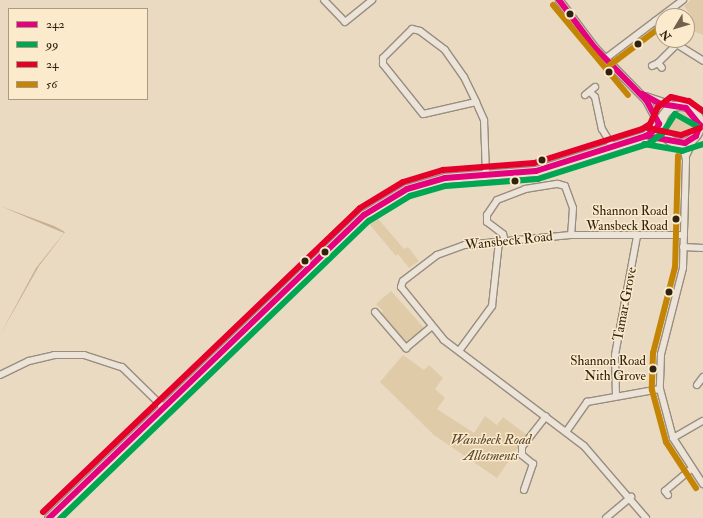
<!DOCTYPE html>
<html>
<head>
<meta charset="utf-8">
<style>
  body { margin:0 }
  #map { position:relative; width:703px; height:518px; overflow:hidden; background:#eadac2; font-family:"IM FELL Double Pica",serif }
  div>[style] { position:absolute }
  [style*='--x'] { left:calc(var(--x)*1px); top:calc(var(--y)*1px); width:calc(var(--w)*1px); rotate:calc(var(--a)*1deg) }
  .green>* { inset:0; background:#e0cba9 }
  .round { border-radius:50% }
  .water>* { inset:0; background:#c6b090 }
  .roads { filter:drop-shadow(1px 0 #988d7e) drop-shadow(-1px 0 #988d7e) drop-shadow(0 1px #988d7e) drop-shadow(0 -1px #988d7e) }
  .minor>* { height:6px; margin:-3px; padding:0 3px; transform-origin:3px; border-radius:3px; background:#ece4d8 }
  .major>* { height:7px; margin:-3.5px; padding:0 3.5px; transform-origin:3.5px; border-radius:3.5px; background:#e9e0d1 }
  .highway>* { height:9px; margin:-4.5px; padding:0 4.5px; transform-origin:4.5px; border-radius:4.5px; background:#e9e0d1 }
  .highway>.ring { margin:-4.5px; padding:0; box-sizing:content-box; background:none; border:9px solid #e9e0d1; border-radius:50% }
  .bus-1>* { height:6px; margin:-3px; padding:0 3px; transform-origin:3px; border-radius:3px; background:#e5007d }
  .bus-2>* { height:6px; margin:-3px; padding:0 3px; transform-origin:3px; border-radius:3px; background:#00a651 }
  .bus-3>* { height:6px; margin:-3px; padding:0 3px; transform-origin:3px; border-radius:3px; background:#e4002b }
  .bus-4>* { height:6px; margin:-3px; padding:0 3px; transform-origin:3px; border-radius:3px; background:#c58504 }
  .dots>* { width:11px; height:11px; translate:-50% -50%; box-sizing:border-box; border:2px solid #fceacc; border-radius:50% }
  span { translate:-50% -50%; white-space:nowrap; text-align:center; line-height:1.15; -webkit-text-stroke:3px #fceacc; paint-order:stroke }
  .bus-label { font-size:13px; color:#2f220f }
  .right { translate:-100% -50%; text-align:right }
  .street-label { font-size:14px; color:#2f220f }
  .park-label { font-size:14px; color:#594930; font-style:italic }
  .legend { position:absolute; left:8px; top:8px; width:140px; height:92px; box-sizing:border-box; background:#fceacc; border:1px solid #aa9a80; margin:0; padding:5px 7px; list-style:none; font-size:12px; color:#2f220f }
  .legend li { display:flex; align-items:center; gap:8px; height:20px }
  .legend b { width:20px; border:1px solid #aa9a80 }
  .north { position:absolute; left:655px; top:8px; width:40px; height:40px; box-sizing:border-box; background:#fceacc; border:1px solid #aa9a80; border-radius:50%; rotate:232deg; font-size:11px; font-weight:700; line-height:16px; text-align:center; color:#2f220f }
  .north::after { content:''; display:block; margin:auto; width:14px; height:18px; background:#70624e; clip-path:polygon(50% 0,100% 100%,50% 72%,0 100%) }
</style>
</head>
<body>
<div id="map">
  <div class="green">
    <div style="clip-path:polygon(691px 0,703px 0,703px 35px,693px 31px,691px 15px,684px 6px)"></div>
    <div class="round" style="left:663px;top:108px;width:32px;height:32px"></div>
    <div style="clip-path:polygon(374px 214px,404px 249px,408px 247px,419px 261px,409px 268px,398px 254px,396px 256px,365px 219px)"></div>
    <div style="clip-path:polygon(391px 291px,426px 330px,407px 345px,378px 317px,383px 311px,376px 304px)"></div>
    <div style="clip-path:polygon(403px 355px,424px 370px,429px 365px,443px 378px,435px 389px,445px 398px,437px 409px,474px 433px,485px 416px,497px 425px,503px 417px,527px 435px,497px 478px,434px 435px,380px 382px)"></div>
  </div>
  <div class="water">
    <div style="clip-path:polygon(0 206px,54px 226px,65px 232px,39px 266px,0 335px,36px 268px,64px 233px)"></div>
  </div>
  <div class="roads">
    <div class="minor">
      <div style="--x:324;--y:0;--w:30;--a:46"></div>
      <div style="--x:345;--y:22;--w:35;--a:-39"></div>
      <div style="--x:655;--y:21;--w:13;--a:51"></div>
      <div style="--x:670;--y:40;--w:39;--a:32"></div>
      <div style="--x:605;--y:59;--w:98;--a:-37.1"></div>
      <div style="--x:658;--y:63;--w:24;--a:-45"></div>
      <div style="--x:652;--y:66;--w:7;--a:-27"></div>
      <div style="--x:658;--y:63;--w:6;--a:51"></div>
      <div style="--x:590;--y:92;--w:7;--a:45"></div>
      <div style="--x:595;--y:97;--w:33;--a:78"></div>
      <div style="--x:602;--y:129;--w:21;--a:59"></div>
      <div style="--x:585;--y:95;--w:13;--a:-39"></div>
      <div style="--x:476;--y:102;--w:54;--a:167.2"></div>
      <div style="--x:423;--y:114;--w:64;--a:-128.7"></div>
      <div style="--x:383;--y:64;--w:6;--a:-90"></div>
      <div style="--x:383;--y:58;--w:41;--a:-45"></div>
      <div style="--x:412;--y:29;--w:8;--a:14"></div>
      <div style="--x:420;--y:31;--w:31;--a:37"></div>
      <div style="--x:445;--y:50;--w:33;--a:55"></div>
      <div style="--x:464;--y:77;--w:28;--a:64"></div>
      <div style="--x:476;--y:102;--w:20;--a:66"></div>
      <div style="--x:484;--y:120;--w:54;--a:87.9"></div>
      <div style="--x:677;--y:142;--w:7;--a:34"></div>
      <div style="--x:683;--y:146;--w:14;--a:78"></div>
      <div style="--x:686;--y:160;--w:108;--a:91.6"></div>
      <div style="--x:683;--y:268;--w:89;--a:104.3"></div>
      <div style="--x:661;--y:354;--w:35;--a:92"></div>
      <div style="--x:660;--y:389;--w:51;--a:75.1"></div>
      <div style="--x:673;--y:438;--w:55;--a:56.9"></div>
      <div style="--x:686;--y:156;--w:21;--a:-65"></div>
      <div style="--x:505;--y:241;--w:7;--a:-106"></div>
      <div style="--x:503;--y:234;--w:20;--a:-143"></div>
      <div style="--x:487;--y:222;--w:7;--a:-90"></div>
      <div style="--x:487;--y:215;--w:18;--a:-56"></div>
      <div style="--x:497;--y:200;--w:30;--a:-21"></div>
      <div style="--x:525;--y:189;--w:33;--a:-9"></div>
      <div style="--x:558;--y:184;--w:7;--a:16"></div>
      <div style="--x:565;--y:186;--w:23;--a:70"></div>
      <div style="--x:573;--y:208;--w:27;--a:94"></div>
      <div style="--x:683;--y:247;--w:20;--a:3"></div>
      <div style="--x:375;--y:312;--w:48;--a:49.3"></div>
      <div style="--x:406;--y:348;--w:33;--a:-40"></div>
      <div style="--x:459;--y:351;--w:56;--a:-53.7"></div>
      <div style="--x:492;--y:306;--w:64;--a:-83.8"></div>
      <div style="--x:0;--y:375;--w:32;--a:-26"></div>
      <div style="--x:29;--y:361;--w:26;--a:-13"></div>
      <div style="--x:54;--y:355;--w:30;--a:0"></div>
      <div style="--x:84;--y:355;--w:40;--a:18"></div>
      <div style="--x:122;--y:367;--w:57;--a:44.3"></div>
      <div style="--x:697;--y:385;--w:10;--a:-53"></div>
      <div style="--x:616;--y:396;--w:41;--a:-91.4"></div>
      <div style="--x:615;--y:355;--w:121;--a:-79.5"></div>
      <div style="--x:566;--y:432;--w:37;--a:-55"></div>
      <div style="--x:587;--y:402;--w:74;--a:-10.1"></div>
      <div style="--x:673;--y:438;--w:34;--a:-30"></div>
      <div style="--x:524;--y:490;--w:28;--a:-71"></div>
      <div style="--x:533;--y:464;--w:14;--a:-141"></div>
      <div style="--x:522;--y:455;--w:8;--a:-90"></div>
      <div style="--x:522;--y:447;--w:39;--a:-52"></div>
      <div style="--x:668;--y:495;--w:5;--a:-127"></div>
      <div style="--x:665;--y:491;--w:34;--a:-40"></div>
      <div style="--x:606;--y:518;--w:33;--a:-40"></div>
      <div style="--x:646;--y:518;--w:95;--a:-130.7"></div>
      <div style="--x:584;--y:446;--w:176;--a:-142.9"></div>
      <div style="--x:444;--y:340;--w:68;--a:-129.1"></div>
      <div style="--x:401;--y:287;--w:6;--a:-72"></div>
      <div style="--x:403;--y:281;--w:43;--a:-37.4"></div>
      <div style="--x:437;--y:255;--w:30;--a:-20"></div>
      <div style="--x:465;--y:245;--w:106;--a:-5.4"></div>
      <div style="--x:571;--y:235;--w:113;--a:0"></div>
    </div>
    <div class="major">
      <div style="--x:559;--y:0;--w:60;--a:53.1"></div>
      <div style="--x:595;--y:48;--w:73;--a:45.6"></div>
      <div style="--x:646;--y:100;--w:27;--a:62"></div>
      <div style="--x:645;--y:96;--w:29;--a:18"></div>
    </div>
    <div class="highway">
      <div class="ring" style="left:661px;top:105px;width:29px;height:29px"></div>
      <div style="--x:49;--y:518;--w:437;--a:-43.9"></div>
      <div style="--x:364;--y:215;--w:50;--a:-31.2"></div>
      <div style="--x:407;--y:189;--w:40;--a:-16"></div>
      <div style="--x:445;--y:178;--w:91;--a:-4.4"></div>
      <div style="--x:536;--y:171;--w:115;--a:-17.7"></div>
      <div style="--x:646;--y:136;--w:18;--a:-43"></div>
    </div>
  </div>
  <div class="bus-1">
    <div style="--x:642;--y:94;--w:21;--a:28"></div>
    <div style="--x:661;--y:104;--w:25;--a:9"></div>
    <div style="--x:686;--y:108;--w:22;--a:51"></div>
    <div style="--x:700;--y:125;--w:12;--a:110"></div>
    <div style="--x:696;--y:136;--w:13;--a:148"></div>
    <div style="--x:685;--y:143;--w:40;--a:-170"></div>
    <div style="--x:49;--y:518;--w:437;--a:-43.9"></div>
    <div style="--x:364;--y:215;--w:50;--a:-31.2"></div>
    <div style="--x:407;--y:189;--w:40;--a:-16"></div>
    <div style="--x:445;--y:178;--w:91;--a:-4.4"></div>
    <div style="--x:536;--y:171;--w:115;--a:-17.7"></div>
    <div style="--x:646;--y:136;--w:12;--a:-35"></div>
    <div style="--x:656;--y:129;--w:6;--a:-59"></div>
    <div style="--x:659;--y:124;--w:27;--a:-118"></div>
    <div style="--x:646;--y:100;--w:73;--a:-134.4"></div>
    <div style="--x:595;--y:48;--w:60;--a:-126.9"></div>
  </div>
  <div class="bus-2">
    <div style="--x:644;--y:144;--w:39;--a:10"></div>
    <div style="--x:682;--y:151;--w:22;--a:-18"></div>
    <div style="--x:61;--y:518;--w:428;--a:-44"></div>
    <div style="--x:369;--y:221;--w:48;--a:-31.4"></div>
    <div style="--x:410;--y:196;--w:37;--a:-16"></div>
    <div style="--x:446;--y:186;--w:92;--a:-4.4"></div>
    <div style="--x:538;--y:179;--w:115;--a:-17.7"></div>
    <div style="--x:648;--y:144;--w:17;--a:-36"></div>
    <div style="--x:662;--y:134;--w:24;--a:-57"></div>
    <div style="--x:675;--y:114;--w:26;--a:29"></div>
  </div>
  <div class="bus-3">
    <div style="--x:648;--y:128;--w:34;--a:12"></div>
    <div style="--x:681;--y:135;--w:20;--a:-20"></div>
    <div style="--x:43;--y:512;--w:439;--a:-43.8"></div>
    <div style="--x:360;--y:208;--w:50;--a:-31.2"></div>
    <div style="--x:403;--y:182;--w:42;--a:-16.7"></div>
    <div style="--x:443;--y:170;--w:91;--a:-4.4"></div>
    <div style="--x:534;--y:163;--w:113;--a:-17.5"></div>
    <div style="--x:642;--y:129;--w:9;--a:-32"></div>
    <div style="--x:650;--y:124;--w:19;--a:-65"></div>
    <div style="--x:658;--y:107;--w:16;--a:-38"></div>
    <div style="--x:671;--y:97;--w:18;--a:13"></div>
    <div style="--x:689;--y:101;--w:17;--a:36"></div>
  </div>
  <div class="bus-4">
    <div style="--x:553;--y:5;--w:117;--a:50.2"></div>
    <div style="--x:610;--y:65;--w:66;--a:-37"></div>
    <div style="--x:678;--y:156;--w:111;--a:91.5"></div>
    <div style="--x:675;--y:267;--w:89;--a:104.3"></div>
    <div style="--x:653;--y:353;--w:37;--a:92"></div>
    <div style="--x:652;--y:390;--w:54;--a:74.9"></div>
    <div style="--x:666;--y:442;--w:55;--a:56.9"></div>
  </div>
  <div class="dots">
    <div style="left:570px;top:14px;background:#2f220f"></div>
    <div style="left:638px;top:44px;background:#2f220f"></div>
    <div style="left:609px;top:72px;background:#2f220f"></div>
    <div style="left:542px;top:160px;background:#2f220f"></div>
    <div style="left:515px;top:181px;background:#2f220f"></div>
    <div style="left:676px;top:219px;background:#2f220f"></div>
    <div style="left:325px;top:252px;background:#2f220f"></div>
    <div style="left:305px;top:261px;background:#2f220f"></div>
    <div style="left:669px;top:292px;background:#2f220f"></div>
    <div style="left:653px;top:369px;background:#2f220f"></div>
  </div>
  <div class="bus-label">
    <span class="right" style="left:668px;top:219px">Shannon Road<br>Wansbeck Road</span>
    <span class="right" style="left:646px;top:369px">Shannon Road<br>Nith Grove</span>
  </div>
  <div class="street-label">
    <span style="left:509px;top:241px;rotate:-6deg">Wansbeck Road</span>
    <span style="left:625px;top:304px;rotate:-79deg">Tamar Grove</span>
  </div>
  <div class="park-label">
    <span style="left:491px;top:448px">Wansbeck Road<br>Allotments</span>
  </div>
  <ul class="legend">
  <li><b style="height:5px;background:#e5007d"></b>242</li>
  <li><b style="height:5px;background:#00a651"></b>99</li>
  <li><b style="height:5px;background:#e4002b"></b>24</li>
  <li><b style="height:5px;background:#c58504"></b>56</li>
  </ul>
  <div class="north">N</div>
</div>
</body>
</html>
